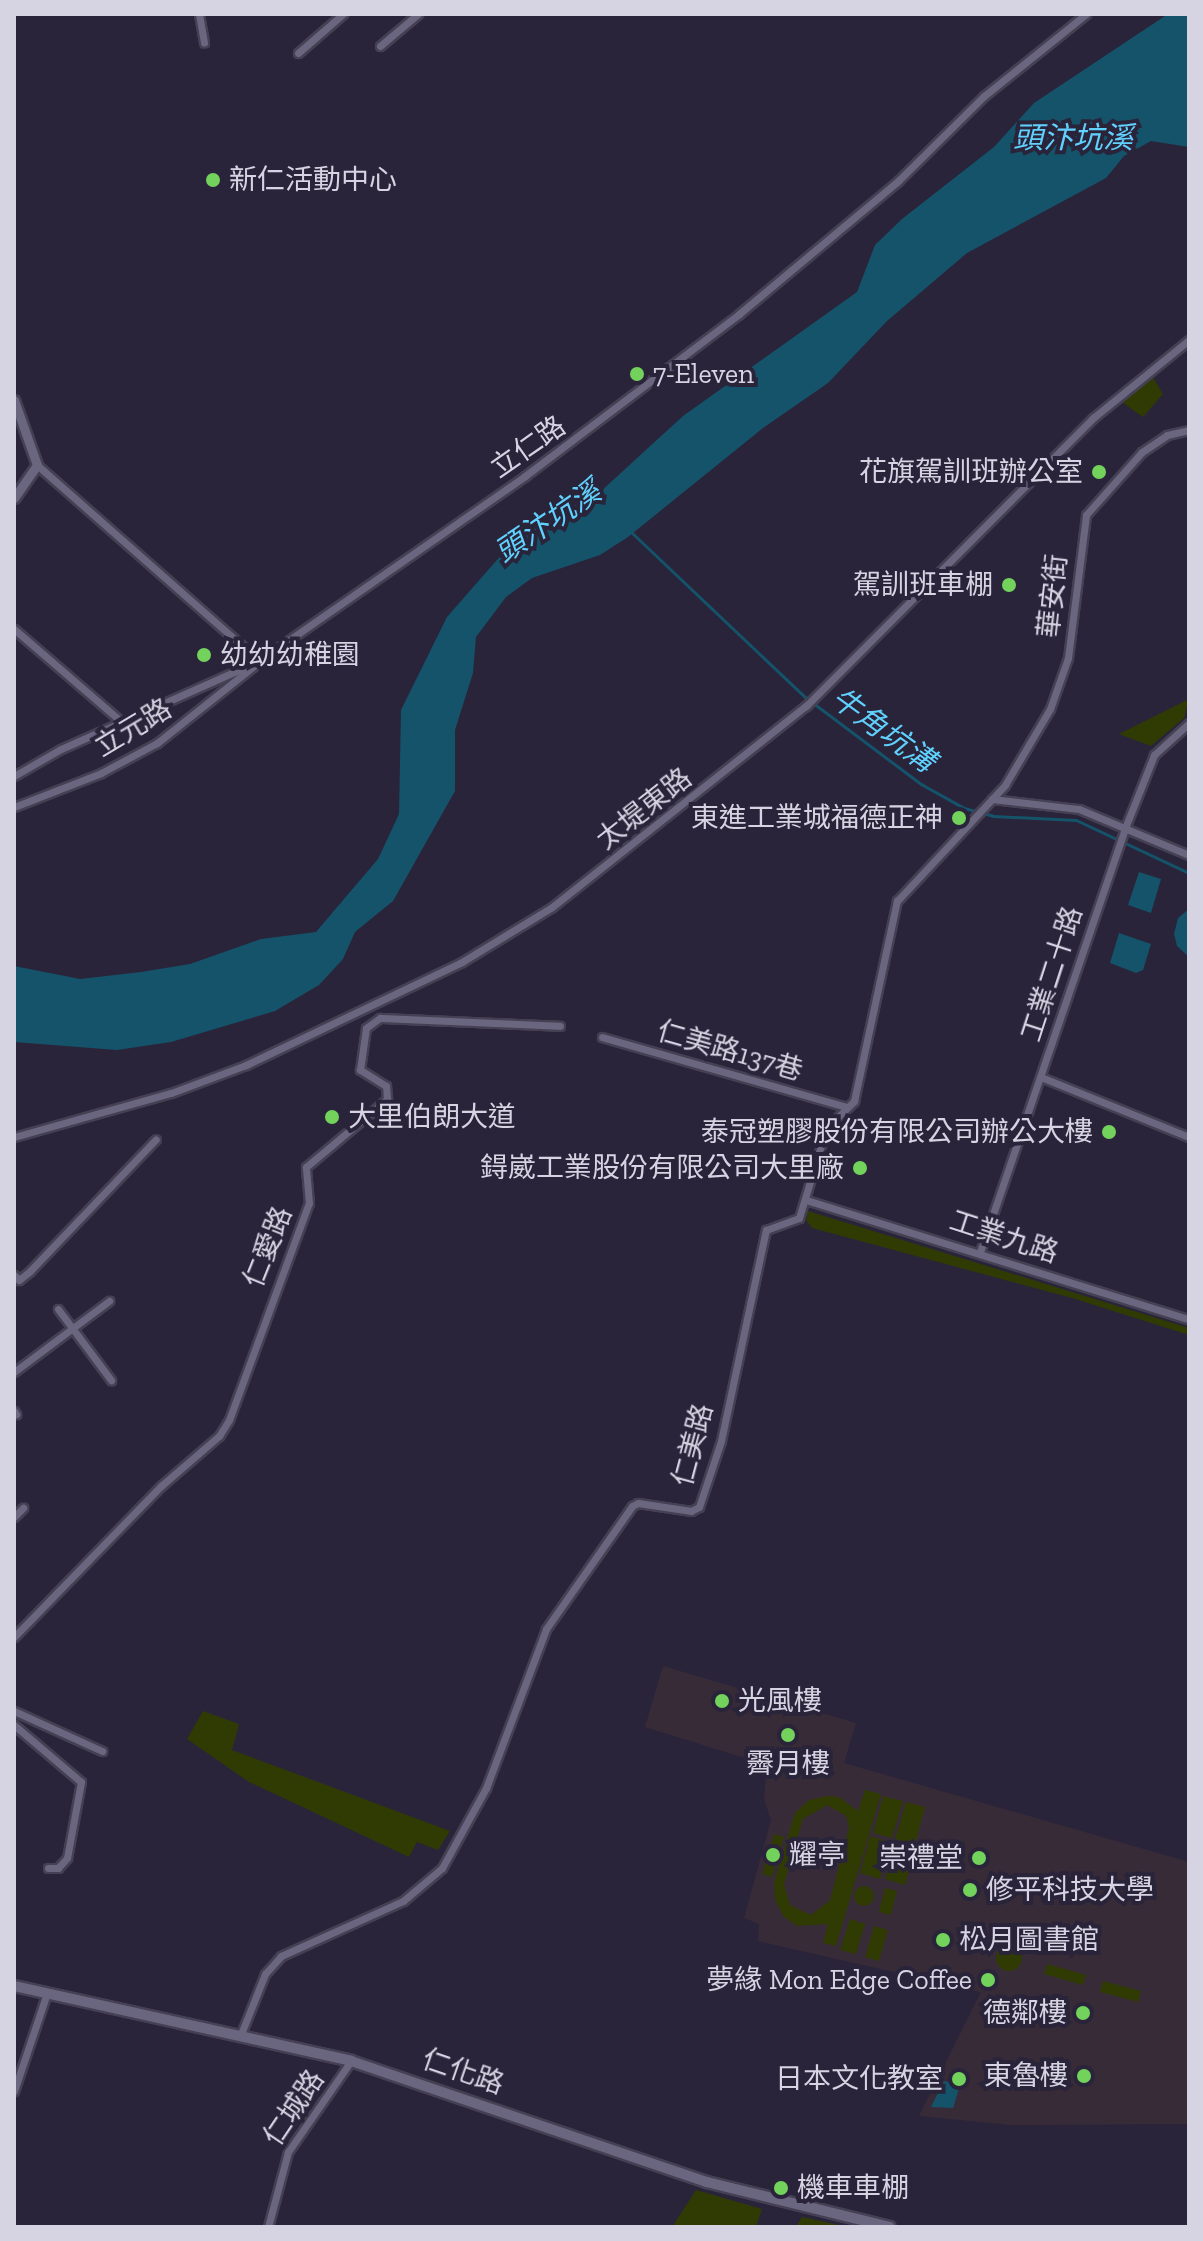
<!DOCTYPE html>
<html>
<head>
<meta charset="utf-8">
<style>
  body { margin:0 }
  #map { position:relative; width:1203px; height:2241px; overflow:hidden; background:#29243a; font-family:"Zilla Slab","Noto Sans TC",serif }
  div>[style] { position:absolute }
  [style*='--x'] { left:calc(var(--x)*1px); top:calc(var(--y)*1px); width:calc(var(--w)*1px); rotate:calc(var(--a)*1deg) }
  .education>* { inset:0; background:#382b38 }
  .green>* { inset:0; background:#303b04 }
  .round { border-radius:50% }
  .water>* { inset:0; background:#14536a }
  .stream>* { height:3px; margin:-1.5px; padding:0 1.5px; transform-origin:1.5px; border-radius:1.5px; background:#14536a }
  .roads { filter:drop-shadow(2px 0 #454053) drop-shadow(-2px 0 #454053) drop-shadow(0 2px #454053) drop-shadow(0 -2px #454053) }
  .minor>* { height:7px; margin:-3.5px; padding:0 3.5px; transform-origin:3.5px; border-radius:3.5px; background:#6a667f }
  .tertiary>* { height:9px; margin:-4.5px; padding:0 4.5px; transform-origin:4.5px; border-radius:4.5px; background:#6a667f }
  .secondary>* { height:10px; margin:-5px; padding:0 5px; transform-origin:5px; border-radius:5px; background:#6a667f }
  .dots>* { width:22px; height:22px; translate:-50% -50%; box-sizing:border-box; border:4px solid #29243a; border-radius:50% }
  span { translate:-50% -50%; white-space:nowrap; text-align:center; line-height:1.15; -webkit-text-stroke:8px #29243a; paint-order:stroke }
  .poi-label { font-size:28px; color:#d6d3e2 }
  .left { translate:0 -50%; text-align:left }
  .right { translate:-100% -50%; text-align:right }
  .street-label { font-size:28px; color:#d6d3e2 }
  .water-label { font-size:30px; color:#60d0fd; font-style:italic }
  .frame { position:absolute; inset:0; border:16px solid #d6d3e2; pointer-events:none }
</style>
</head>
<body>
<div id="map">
  <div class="education">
    <div style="clip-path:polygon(663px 1666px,856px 1723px,844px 1763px,1189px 1862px,1189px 2124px,1010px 2125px,919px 2116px,981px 1992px,758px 1941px,759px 1924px,744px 1918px,771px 1820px,764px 1799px,767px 1765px,645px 1727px)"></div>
  </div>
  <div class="green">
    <div style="clip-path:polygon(1152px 376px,1163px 394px,1143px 417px,1123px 403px)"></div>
    <div style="clip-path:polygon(1189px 699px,1184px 718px,1151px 746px,1119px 734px)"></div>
    <div style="clip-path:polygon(808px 1211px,1189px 1328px,1189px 1335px,1072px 1298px,812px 1228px,806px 1220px)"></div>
    <div style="clip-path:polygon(203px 1711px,239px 1724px,232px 1750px,450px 1831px,438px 1850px,417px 1842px,409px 1857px,249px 1782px,187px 1739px)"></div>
    <div style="clip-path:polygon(evenodd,865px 1790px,881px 1794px,836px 1946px,823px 1943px,828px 1924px,797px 1926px,784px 1917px,775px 1900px,774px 1882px,795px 1813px,809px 1800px,827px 1796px,839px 1797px,858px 1811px,865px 1790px,827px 1805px,846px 1816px,849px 1828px,830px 1900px,811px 1915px,790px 1905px,784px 1884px,803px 1819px,827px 1805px)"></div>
    <div style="clip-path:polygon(883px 1796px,903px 1801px,892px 1838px,873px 1833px)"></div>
    <div style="clip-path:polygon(906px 1802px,925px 1807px,915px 1844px,895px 1839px)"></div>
    <div style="clip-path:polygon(774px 1834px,784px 1837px,772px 1877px,762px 1874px)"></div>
    <div style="clip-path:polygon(870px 1836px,890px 1842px,880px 1879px,860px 1873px)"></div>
    <div style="clip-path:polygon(895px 1842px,915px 1848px,905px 1885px,885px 1879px)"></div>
    <div class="round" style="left:854px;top:1886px;width:20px;height:20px"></div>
    <div style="clip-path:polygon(885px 1888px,897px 1891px,891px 1915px,879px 1912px)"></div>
    <div style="clip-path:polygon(850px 1919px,865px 1924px,856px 1954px,840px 1950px)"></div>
    <div style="clip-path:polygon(874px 1926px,888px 1930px,879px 1961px,865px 1957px)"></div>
    <div class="round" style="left:996px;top:1945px;width:26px;height:26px"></div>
    <div style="clip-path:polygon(1047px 1964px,1086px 1975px,1083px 1985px,1044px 1974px)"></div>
    <div style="clip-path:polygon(1103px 1981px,1141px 1991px,1138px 2002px,1100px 1992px)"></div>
    <div style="clip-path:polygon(696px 2190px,762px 2209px,756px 2227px,672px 2227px)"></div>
    <div style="clip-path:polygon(802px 2217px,812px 2219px,847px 2227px,796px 2227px)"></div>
  </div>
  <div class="water">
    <div style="clip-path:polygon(1168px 14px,1189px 14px,1189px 147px,1151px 141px,1124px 156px,1106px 178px,967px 253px,887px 321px,828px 383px,763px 428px,628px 537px,600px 555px,532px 578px,506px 597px,476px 637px,473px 673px,455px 730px,455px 791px,393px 901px,355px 932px,343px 959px,319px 985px,275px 1011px,171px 1042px,117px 1050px,14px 1042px,14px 966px,80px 979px,141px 972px,190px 964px,261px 939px,316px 932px,378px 859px,399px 814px,401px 710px,447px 617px,517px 537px,600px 492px,683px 416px,857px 292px,875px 245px,902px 219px,994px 147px,1034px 103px)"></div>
    <div style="clip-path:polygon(1139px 872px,1161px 879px,1151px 913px,1128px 905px)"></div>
    <div style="clip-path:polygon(1189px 909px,1189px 957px,1177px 946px,1174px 934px,1178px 918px)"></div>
    <div style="clip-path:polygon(1119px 933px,1151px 944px,1143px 970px,1136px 973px,1110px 963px)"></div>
    <div style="clip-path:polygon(944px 2081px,960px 2085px,953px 2108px,931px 2107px)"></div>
  </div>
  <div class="stream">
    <div style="--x:631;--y:532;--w:240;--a:43.5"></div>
    <div style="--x:805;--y:697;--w:145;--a:36.9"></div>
    <div style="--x:921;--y:784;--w:49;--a:29.2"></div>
    <div style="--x:964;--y:808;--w:30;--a:15"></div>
    <div style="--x:993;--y:816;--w:83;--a:2.8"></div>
    <div style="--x:1076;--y:820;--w:125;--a:25.1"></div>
  </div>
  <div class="roads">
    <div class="minor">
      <div style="--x:199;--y:14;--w:29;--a:80"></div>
      <div style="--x:380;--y:46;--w:50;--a:-40.1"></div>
      <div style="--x:298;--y:53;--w:60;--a:-40.9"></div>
      <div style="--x:37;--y:465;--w:296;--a:41.4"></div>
      <div style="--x:14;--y:629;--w:144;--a:40.8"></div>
      <div style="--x:14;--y:776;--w:54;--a:-29.9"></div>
      <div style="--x:61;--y:749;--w:217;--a:-24"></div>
      <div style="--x:259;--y:661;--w:324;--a:-34.8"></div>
      <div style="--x:525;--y:476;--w:268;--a:-37.1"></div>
      <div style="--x:739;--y:314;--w:207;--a:-39.9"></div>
      <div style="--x:898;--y:181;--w:121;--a:-44.7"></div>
      <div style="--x:984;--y:96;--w:131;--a:-38.8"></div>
      <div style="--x:992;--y:799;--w:88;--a:6.6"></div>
      <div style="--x:1079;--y:809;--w:119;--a:22.7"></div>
      <div style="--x:14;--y:807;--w:93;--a:-21.3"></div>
      <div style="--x:101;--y:773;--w:64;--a:-28.2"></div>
      <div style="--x:157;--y:743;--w:125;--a:-38.5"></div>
      <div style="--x:602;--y:1037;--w:254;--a:16"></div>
      <div style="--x:1041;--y:1077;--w:160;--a:22.1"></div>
      <div style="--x:14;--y:1137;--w:163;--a:-15.7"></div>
      <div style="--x:171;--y:1093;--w:80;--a:-20.5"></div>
      <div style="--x:246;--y:1065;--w:239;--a:-25.5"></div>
      <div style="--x:462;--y:962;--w:105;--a:-31.4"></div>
      <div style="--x:552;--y:907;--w:324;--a:-38.4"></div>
      <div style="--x:806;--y:706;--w:407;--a:-45.1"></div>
      <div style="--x:1093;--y:418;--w:124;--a:-39.1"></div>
      <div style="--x:806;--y:1200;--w:401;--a:17.3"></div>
      <div style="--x:980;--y:1252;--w:448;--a:-71.1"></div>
      <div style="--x:1125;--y:828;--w:79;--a:-68.3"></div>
      <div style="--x:1154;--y:755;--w:47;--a:-42.4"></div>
      <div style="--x:14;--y:1275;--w:7;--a:45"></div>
      <div style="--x:19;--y:1280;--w:14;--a:-39"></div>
      <div style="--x:30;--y:1271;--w:182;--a:-46.3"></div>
      <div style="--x:58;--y:1309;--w:89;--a:53.3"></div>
      <div style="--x:14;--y:1372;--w:119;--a:-36.8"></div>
      <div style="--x:14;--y:1411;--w:4;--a:56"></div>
      <div style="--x:14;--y:1517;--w:13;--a:-45"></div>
      <div style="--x:14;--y:1637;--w:211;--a:-45.8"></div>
      <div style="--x:161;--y:1486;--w:77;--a:-40.8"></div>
      <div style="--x:219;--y:1436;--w:19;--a:-58"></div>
      <div style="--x:229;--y:1420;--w:231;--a:-69.8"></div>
      <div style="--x:309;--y:1203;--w:36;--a:-95"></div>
      <div style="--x:306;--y:1167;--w:106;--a:-40"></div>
      <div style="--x:387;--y:1099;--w:13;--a:-94"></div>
      <div style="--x:386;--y:1086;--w:31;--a:-148"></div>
      <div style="--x:360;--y:1070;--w:42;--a:-81.9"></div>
      <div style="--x:366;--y:1028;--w:17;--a:-36"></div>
      <div style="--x:380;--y:1018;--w:180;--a:2.5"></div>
      <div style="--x:14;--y:1711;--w:97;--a:24.4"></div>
      <div style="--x:14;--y:1725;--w:88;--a:40.4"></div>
      <div style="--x:81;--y:1782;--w:77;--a:100.4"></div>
      <div style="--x:67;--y:1858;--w:13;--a:132"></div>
      <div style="--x:58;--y:1868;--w:10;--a:180"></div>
      <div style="--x:241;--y:2034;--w:65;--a:-68.2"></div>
      <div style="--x:265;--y:1974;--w:24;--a:-48"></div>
      <div style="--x:281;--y:1956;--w:134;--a:-24.3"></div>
      <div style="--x:403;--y:1901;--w:51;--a:-40.2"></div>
      <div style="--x:442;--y:1868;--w:91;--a:-61.2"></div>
      <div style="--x:486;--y:1788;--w:170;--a:-69.3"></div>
      <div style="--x:546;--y:1629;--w:150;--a:-55"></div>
      <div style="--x:632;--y:1506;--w:7;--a:-27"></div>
      <div style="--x:638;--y:1503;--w:54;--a:8.6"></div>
      <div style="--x:691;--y:1511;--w:9;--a:-27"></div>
      <div style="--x:699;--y:1507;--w:70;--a:-71.6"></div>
      <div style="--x:721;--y:1441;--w:216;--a:-78"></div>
      <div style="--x:766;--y:1230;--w:35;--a:-20"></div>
      <div style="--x:799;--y:1218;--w:93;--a:-73.1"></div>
      <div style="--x:826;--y:1129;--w:40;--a:-45"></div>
      <div style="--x:854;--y:1101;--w:205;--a:-77.9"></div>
      <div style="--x:897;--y:901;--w:158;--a:-47"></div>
      <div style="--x:1005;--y:785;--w:88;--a:-59.4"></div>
      <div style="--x:1050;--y:709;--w:54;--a:-70.6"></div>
      <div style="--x:1068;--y:658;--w:144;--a:-82.8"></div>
      <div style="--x:1086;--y:515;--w:84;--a:-48.4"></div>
      <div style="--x:1142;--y:452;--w:30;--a:-34"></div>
      <div style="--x:1167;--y:435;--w:23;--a:-13"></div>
      <div style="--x:14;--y:2091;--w:103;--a:-71.4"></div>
      <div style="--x:268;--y:2227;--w:78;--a:-75.1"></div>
      <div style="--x:288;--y:2152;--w:111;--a:-55.3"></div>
    </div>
    <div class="tertiary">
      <div style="--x:14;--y:400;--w:69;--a:70.5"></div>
      <div style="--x:37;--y:465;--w:40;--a:124.9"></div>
    </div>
    <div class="secondary">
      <div style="--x:14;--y:1986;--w:345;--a:12.5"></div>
      <div style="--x:351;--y:2061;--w:376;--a:18.8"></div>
      <div style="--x:707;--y:2182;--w:188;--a:13.8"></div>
    </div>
  </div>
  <div class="dots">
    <div style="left:213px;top:180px;background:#73d25c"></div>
    <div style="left:637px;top:374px;background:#73d25c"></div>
    <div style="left:1099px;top:472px;background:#73d25c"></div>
    <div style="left:1009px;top:585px;background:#73d25c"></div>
    <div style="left:204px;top:655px;background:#73d25c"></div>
    <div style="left:959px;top:818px;background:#73d25c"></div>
    <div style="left:332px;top:1117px;background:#73d25c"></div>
    <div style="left:1109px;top:1132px;background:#73d25c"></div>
    <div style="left:860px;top:1168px;background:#73d25c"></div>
    <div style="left:722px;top:1701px;background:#73d25c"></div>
    <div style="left:788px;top:1735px;background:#73d25c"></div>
    <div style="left:773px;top:1855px;background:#73d25c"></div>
    <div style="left:979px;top:1858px;background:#73d25c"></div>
    <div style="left:970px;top:1890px;background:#73d25c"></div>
    <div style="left:943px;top:1940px;background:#73d25c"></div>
    <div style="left:988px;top:1980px;background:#73d25c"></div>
    <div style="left:1083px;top:2013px;background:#73d25c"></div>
    <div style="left:1084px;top:2076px;background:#73d25c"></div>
    <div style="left:959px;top:2079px;background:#73d25c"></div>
    <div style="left:781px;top:2188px;background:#73d25c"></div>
  </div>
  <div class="poi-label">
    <span class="left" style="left:229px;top:180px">新仁活動中心</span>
    <span class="left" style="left:653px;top:374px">7-Eleven</span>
    <span class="right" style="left:1083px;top:472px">花旗駕訓班辦公室</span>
    <span class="right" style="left:993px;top:585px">駕訓班車棚</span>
    <span class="left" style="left:220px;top:655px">幼幼幼稚園</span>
    <span class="right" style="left:943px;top:818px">東進工業城福德正神</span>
    <span class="left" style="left:348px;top:1117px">大里伯朗大道</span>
    <span class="right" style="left:1093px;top:1132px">泰冠塑膠股份有限公司辦公大樓</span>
    <span class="right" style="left:844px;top:1168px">鍀崴工業股份有限公司大里廠</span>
    <span class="left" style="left:738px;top:1701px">光風樓</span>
    <span style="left:788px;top:1764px">霽月樓</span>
    <span class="left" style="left:789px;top:1855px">耀亭</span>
    <span class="right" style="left:963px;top:1858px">崇禮堂</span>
    <span class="left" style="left:986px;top:1890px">修平科技大學</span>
    <span class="left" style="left:959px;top:1940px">松月圖書館</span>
    <span class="right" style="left:972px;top:1980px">夢緣 Mon Edge Coffee</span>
    <span class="right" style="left:1067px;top:2013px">德鄰樓</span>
    <span class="right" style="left:1068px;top:2076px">東魯樓</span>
    <span class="right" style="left:943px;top:2079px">日本文化教室</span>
    <span class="left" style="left:797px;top:2188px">機車車棚</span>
  </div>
  <div class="street-label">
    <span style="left:528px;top:447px;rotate:-35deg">立仁路</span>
    <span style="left:1053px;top:596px;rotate:-84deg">華安街</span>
    <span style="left:133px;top:728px;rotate:-31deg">立元路</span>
    <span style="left:644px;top:809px;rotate:-38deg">太堤東路</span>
    <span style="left:1052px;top:974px;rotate:-72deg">工業二十路</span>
    <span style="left:730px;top:1051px;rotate:16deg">仁美路137巷</span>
    <span style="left:1004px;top:1237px;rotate:18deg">工業九路</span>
    <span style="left:268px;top:1247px;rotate:-68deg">仁愛路</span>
    <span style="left:693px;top:1445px;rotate:-75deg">仁美路</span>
    <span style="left:463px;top:2072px;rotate:19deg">仁化路</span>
    <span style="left:294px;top:2108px;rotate:-56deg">仁城路</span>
  </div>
  <div class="water-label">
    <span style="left:1073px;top:138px">頭汴坑溪</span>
    <span style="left:548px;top:522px;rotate:-34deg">頭汴坑溪</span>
    <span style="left:883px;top:730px;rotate:36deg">牛角坑溝</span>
  </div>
  <div class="frame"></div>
</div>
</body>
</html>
